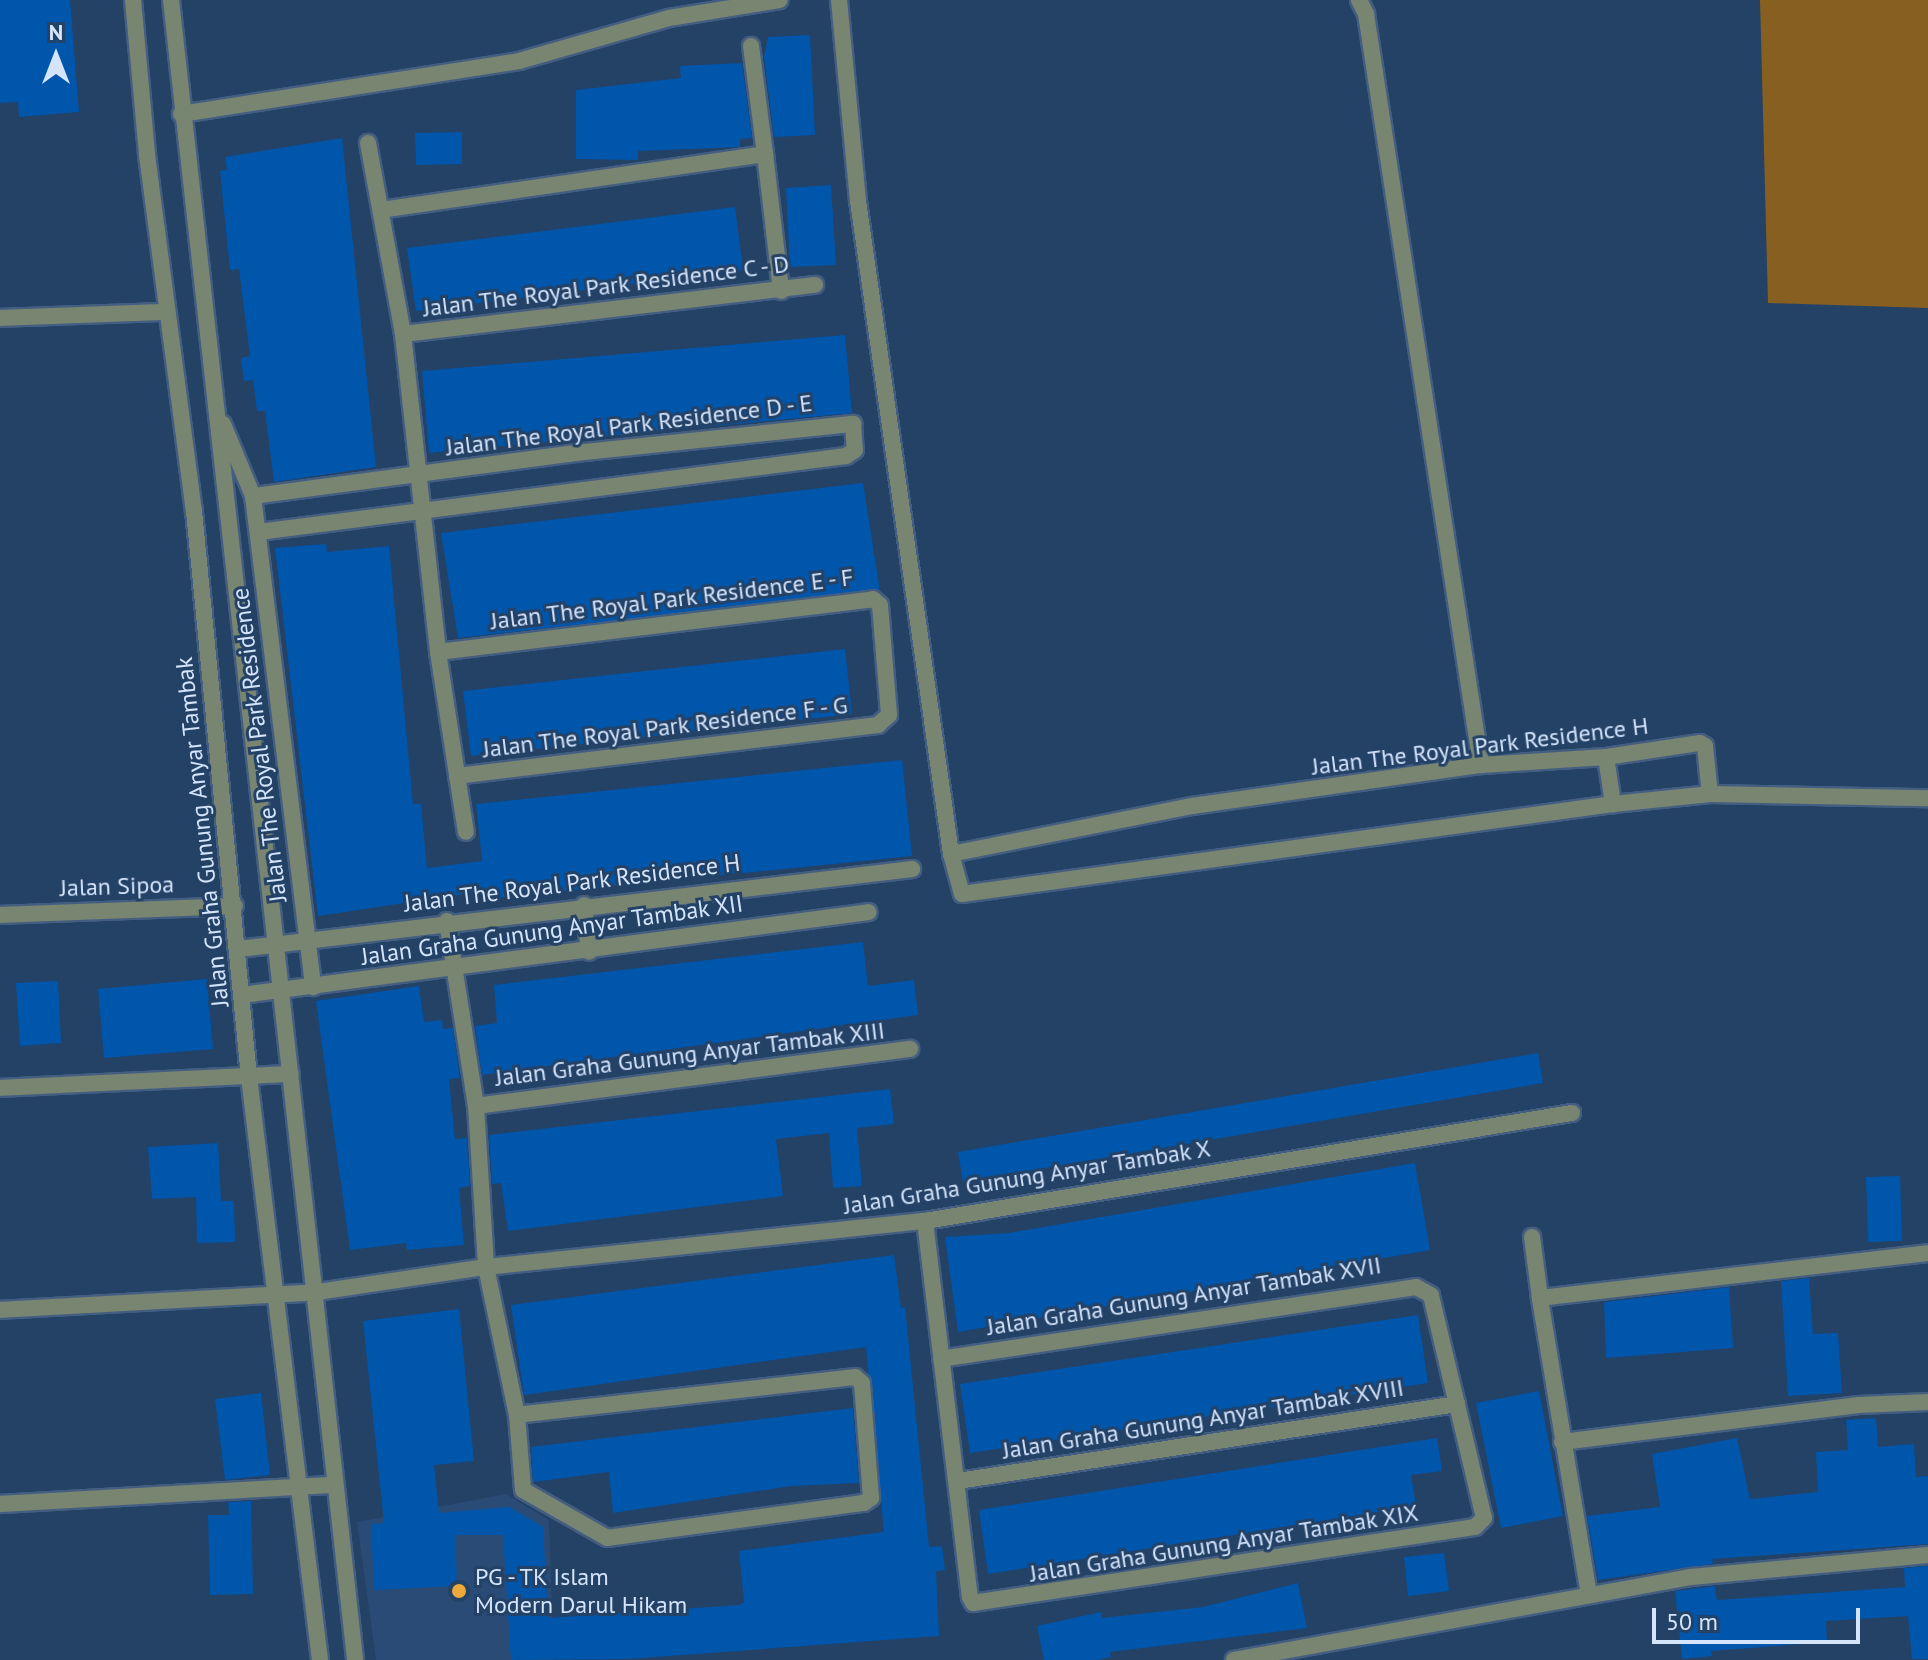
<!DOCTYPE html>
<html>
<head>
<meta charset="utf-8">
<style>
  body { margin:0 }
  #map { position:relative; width:1928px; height:1660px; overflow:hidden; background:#244166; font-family:"PT Sans",sans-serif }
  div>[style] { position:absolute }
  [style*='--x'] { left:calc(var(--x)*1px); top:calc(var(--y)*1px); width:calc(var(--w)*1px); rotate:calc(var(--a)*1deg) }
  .built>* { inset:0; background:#294b75 }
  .green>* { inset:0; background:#875f21 }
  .building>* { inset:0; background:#0056aa }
  .roads { filter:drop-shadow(2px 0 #445e81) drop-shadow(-2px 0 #445e81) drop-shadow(0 2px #445e81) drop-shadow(0 -2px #445e81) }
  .street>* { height:16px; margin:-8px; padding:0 8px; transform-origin:8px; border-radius:8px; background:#788571 }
  .dots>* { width:22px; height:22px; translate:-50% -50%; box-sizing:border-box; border:4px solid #244166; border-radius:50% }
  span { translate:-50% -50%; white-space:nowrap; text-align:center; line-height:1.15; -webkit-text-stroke:6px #244166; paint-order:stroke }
  .street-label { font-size:24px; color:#d3e4fb }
  .poi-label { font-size:24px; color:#d3e4fb }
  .left { translate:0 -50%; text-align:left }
  .north { position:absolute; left:16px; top:16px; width:80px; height:80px; -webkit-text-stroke:6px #244166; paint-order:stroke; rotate:0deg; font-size:22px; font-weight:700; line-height:32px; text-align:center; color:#d3e4fb }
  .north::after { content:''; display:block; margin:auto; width:28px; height:36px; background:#d3e4fb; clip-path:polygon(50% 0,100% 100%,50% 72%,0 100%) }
  .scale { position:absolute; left:1652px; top:1608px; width:208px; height:36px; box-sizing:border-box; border:4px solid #d3e4fb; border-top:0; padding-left:10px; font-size:24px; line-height:28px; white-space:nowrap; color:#d3e4fb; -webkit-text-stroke:6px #244166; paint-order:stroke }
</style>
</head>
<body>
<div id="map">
  <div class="built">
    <div style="clip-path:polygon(506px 1494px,549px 1520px,554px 1660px,376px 1660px,357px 1522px)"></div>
  </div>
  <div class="green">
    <div style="clip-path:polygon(1760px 0,1928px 0,1928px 308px,1768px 303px)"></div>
  </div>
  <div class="building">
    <div style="clip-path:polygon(0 0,70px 0,79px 112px,19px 117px,18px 102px,0 103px)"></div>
    <div style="clip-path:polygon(810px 35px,815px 135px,774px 137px,764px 57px,768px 37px)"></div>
    <div style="clip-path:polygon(742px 63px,752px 138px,740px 139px,740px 147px,638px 151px,638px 160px,576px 159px,576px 90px,681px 78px,680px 66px)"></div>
    <div style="clip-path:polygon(462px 132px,462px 164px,416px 165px,415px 133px)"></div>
    <div style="clip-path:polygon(342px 138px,376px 467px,274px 482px,265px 411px,257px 411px,253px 380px,244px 381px,241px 358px,250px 356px,239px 269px,230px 270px,220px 171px,227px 170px,225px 157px)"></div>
    <div style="clip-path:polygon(831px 185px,836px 265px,790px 267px,786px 188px)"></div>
    <div style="clip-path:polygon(735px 207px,743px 270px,416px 311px,407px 248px)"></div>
    <div style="clip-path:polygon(845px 335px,852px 413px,429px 453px,422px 371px)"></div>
    <div style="clip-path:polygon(863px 483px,880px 591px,458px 638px,441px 533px)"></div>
    <div style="clip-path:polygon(326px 544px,327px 552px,389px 546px,413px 804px,421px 804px,427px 868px,482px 861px,476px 804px,902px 760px,912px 856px,486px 899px,485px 891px,318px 916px,275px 548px)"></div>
    <div style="clip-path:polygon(845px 649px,852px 714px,471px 756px,463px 691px)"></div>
    <div style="clip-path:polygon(863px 942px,868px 986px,914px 980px,918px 1015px,482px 1075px,475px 1026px,497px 1023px,494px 985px)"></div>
    <div style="clip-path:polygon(207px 979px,213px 1049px,104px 1058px,98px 989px)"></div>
    <div style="clip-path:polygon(58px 981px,61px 1043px,20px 1046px,16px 983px)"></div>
    <div style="clip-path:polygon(419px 986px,424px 1022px,442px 1020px,443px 1029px,453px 1028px,460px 1078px,449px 1079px,455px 1139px,467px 1138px,470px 1186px,459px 1188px,464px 1245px,407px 1250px,406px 1243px,350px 1250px,316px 1001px)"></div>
    <div style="clip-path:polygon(1538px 1053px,1543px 1083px,963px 1182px,958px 1152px)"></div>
    <div style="clip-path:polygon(890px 1089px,894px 1124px,857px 1128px,862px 1186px,833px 1188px,829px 1133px,776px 1139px,783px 1196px,508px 1231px,501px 1183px,492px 1184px,489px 1135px)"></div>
    <div style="clip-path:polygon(218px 1143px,221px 1201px,234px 1201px,235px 1242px,197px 1243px,196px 1197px,152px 1199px,148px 1147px)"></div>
    <div style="clip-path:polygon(1415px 1163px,1430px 1250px,958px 1332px,945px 1237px,1009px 1233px)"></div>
    <div style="clip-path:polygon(1900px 1176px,1902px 1241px,1868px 1242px,1866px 1177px)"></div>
    <div style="clip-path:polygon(894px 1255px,901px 1308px,905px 1307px,929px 1547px,942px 1546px,945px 1570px,936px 1571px,939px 1636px,628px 1659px,511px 1660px,503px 1535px,455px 1535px,457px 1586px,374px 1590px,371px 1524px,384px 1523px,363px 1321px,459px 1309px,474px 1461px,434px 1465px,439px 1513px,509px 1507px,543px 1527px,548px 1618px,739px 1605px,744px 1602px,739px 1551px,884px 1532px,866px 1347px,524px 1395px,511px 1305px)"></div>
    <div style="clip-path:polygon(1809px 1278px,1813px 1334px,1838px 1333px,1842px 1393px,1788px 1396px,1781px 1281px)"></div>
    <div style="clip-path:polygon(1729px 1287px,1733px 1348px,1606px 1358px,1604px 1302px)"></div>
    <div style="clip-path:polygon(1418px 1315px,1428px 1383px,970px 1453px,960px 1384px)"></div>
    <div style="clip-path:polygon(1539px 1391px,1563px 1516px,1501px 1528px,1476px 1403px)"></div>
    <div style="clip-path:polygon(261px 1393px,270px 1475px,225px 1480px,215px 1399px)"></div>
    <div style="clip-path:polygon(853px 1408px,859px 1483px,791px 1486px,613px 1513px,609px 1472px,533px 1482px,531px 1447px)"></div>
    <div style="clip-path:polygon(1876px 1418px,1878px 1447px,1914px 1444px,1916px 1477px,1928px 1476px,1928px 1544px,1712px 1559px,1713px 1564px,1598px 1580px,1587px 1516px,1660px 1507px,1652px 1454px,1737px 1438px,1750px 1499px,1818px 1492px,1816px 1452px,1848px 1450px,1846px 1420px)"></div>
    <div style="clip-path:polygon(1437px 1438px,1442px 1471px,1411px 1475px,1416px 1506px,988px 1574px,979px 1510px)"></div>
    <div style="clip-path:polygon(251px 1501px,253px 1594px,210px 1595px,208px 1515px,229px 1515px,228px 1502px)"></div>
    <div style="clip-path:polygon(1444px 1553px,1449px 1591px,1408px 1596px,1404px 1557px)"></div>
    <div style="clip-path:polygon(1928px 1566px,1928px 1659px,1912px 1659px,1908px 1616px,1826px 1621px,1827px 1642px,1711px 1651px,1712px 1656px,1682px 1659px,1675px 1591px,1715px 1586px,1717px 1600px,1905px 1587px,1904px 1568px)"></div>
    <div style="clip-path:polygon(1298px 1583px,1307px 1628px,1110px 1652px,1111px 1657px,1097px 1660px,1044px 1660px,1037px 1626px,1101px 1612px,1102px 1618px,1203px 1607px)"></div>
  </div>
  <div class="roads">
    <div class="street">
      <div style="--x:133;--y:0;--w:156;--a:84.8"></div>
      <div style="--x:147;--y:155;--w:359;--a:82.5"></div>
      <div style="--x:194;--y:511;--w:569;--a:84.45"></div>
      <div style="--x:249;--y:1077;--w:587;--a:83.06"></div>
      <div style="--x:171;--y:0;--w:1670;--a:83.67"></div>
      <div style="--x:839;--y:0;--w:202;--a:84.6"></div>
      <div style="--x:858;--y:201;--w:660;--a:81.89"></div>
      <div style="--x:951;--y:854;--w:41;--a:74.6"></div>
      <div style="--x:962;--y:894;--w:657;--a:-7.87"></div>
      <div style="--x:1359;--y:0;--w:16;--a:63"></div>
      <div style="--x:1366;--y:14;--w:760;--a:81.29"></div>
      <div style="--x:751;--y:46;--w:109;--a:82.6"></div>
      <div style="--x:181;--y:114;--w:342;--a:-8.9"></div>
      <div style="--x:519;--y:61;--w:156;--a:-16"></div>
      <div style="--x:669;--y:18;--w:112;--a:-9.2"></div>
      <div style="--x:368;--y:143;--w:194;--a:79.6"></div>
      <div style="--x:403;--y:334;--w:320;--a:83.7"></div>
      <div style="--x:438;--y:652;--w:182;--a:81.2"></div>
      <div style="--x:381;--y:210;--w:388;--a:-8.3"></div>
      <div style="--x:765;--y:154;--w:138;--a:83.3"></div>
      <div style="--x:0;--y:318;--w:167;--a:-2.1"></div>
      <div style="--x:403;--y:334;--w:415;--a:-6.8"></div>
      <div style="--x:223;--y:424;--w:78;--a:67.4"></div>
      <div style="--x:253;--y:496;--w:495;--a:83"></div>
      <div style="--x:253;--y:496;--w:325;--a:-7.6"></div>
      <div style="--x:575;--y:453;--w:280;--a:-6"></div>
      <div style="--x:853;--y:424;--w:26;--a:86"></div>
      <div style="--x:855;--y:450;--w:11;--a:146"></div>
      <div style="--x:846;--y:456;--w:592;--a:172.62"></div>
      <div style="--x:438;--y:652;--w:438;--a:-6.9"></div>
      <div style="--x:873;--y:599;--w:9;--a:41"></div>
      <div style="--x:880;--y:605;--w:110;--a:85.3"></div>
      <div style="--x:889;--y:715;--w:15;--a:138"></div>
      <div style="--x:878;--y:725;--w:424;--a:173.1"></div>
      <div style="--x:1606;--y:757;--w:48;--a:81.5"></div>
      <div style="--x:1613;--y:804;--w:98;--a:-5.9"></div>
      <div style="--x:1710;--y:794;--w:218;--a:1.1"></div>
      <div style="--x:951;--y:854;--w:246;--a:-11.3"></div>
      <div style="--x:1192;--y:806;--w:292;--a:-8.1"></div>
      <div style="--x:1481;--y:765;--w:125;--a:-3.7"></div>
      <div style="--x:1606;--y:757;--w:95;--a:-8.5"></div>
      <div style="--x:1700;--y:743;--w:6;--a:31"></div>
      <div style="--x:1705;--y:746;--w:48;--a:84.1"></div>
      <div style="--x:584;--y:905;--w:47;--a:83.9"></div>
      <div style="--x:0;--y:915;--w:235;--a:-2.2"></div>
      <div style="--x:447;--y:921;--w:187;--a:81.1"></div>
      <div style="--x:476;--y:1106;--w:161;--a:86.4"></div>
      <div style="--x:486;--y:1267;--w:151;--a:78.2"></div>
      <div style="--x:517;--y:1415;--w:75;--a:85.4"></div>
      <div style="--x:523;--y:1490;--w:97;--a:29.7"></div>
      <div style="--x:607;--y:1538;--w:259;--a:-7.8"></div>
      <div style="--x:864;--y:1503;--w:9;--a:-36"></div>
      <div style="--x:871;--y:1498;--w:115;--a:-94.5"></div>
      <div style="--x:862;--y:1383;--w:9;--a:-139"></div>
      <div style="--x:855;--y:1377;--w:340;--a:173.6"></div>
      <div style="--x:239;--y:949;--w:678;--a:-6.78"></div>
      <div style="--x:242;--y:995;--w:632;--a:-7.54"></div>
      <div style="--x:0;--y:1088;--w:291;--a:-2.8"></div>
      <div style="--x:476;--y:1106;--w:438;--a:-7.5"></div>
      <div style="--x:925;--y:1221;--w:379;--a:83.2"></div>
      <div style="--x:970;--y:1597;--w:7;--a:63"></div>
      <div style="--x:973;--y:1603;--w:508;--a:-8.61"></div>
      <div style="--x:1475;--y:1527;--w:13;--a:-45"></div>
      <div style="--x:1484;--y:1518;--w:229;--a:-103.4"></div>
      <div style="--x:1431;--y:1295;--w:17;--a:-152"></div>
      <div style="--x:1416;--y:1287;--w:480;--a:171.4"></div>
      <div style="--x:1532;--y:1237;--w:62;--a:82.5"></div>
      <div style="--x:0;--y:1310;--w:319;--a:-3.2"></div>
      <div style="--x:318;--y:1292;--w:170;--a:-8.5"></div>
      <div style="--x:486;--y:1267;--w:441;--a:-6"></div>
      <div style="--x:925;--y:1221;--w:656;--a:-9.48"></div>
      <div style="--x:1562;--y:1442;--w:299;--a:-7.1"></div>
      <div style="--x:1859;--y:1405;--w:69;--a:-2.5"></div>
      <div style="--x:958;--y:1481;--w:505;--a:-8.77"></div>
      <div style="--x:0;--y:1504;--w:335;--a:-3.3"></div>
      <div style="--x:1589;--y:1595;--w:301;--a:-99.4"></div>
      <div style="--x:1540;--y:1298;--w:391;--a:-6.6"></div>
      <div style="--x:1234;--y:1660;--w:464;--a:-10.3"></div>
      <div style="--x:1691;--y:1577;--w:238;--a:-5.3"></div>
    </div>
  </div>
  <div class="dots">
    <div style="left:459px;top:1591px;background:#eca93b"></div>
  </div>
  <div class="street-label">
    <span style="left:606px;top:286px;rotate:-7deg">Jalan The Royal Park Residence C - D</span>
    <span style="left:629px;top:425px;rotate:-7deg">Jalan The Royal Park Residence D - E</span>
    <span style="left:672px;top:599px;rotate:-7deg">Jalan The Royal Park Residence E - F</span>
    <span style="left:665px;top:727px;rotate:-7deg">Jalan The Royal Park Residence F - G</span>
    <span style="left:259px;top:745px;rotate:-97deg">Jalan The Royal Park Residence</span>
    <span style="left:1480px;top:746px;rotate:-7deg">Jalan The Royal Park Residence H</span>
    <span style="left:202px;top:832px;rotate:-96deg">Jalan Graha Gunung Anyar Tambak</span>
    <span style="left:572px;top:883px;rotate:-7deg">Jalan The Royal Park Residence H</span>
    <span style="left:117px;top:886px;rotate:-2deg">Jalan Sipoa</span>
    <span style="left:552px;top:930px;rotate:-8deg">Jalan Graha Gunung Anyar Tambak XII</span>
    <span style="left:690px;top:1054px;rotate:-7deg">Jalan Graha Gunung Anyar Tambak XIII</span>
    <span style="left:1027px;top:1177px;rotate:-9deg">Jalan Graha Gunung Anyar Tambak X</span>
    <span style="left:1184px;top:1296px;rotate:-9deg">Jalan Graha Gunung Anyar Tambak XVII</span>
    <span style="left:1203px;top:1419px;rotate:-9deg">Jalan Graha Gunung Anyar Tambak XVIII</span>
    <span style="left:1224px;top:1543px;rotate:-9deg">Jalan Graha Gunung Anyar Tambak XIX</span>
  </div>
  <div class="poi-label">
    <span class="left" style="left:475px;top:1591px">PG - TK Islam<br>Modern Darul Hikam</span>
  </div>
  <div class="north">N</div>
  <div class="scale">50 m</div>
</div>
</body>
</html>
